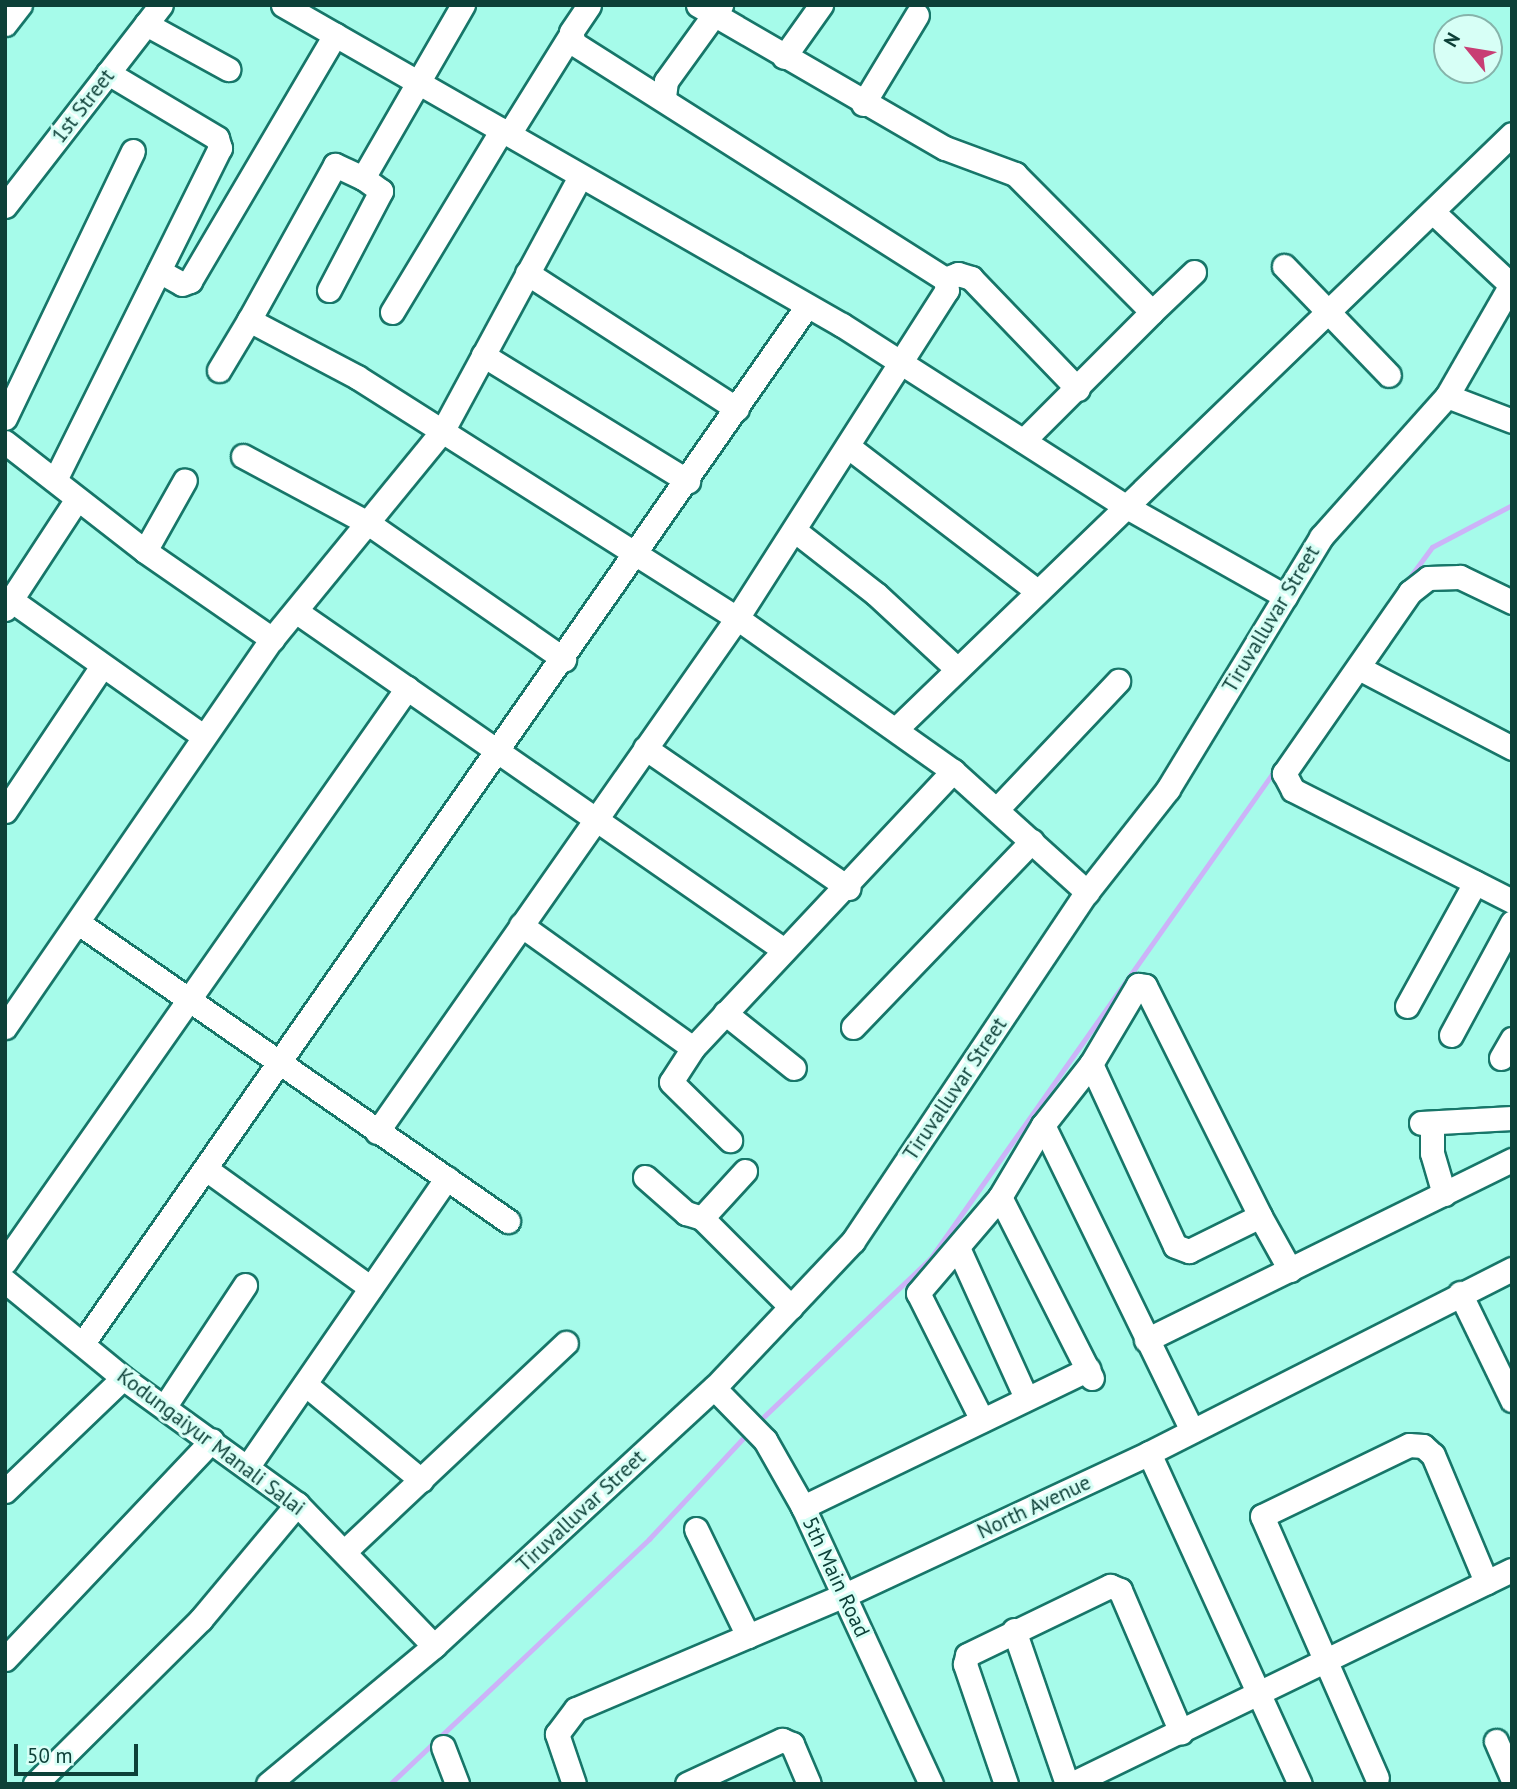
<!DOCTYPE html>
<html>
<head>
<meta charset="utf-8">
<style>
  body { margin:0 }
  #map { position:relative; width:1517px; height:1789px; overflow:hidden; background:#a6fbea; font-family:"PT Sans",sans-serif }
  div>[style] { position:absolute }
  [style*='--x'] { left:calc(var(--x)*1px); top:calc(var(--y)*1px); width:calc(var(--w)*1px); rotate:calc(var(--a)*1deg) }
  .stream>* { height:5px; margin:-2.5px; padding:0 2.5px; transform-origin:2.5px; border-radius:2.5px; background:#ccb3f8 }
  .roads { filter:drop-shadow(2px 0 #177669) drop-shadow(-2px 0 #177669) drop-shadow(0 2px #177669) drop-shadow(0 -2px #177669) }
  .minor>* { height:23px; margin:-11.5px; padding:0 11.5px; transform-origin:11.5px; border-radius:11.5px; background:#fff }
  span { translate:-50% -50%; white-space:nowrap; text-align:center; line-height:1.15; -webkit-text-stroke:6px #d7fff6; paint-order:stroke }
  .street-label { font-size:21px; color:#0d4038 }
  .frame { position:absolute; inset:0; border:7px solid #0d4038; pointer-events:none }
  .north { position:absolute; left:1433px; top:14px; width:70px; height:70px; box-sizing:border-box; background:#d7fff6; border:2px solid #86b3aa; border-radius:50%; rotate:300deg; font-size:19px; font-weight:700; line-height:28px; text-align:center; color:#0d4038 }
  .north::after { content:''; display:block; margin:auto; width:24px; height:32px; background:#c83e74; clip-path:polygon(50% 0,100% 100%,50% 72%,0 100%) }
  .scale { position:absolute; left:14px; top:1744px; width:124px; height:32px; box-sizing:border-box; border:4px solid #0d4038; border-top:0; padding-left:9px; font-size:21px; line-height:24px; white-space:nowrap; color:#0d4038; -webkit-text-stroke:5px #d7fff6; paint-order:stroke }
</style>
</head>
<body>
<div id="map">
  <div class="stream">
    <div style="--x:1407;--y:581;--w:42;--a:-53.7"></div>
    <div style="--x:1432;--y:547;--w:90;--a:-27.7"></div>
    <div style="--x:757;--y:1423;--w:238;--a:-43.5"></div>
    <div style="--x:930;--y:1259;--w:602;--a:-54.81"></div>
    <div style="--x:390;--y:1784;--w:357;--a:-43.4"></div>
    <div style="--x:649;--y:1539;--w:145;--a:-47"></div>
  </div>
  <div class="roads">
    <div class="minor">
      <div style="--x:283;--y:5;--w:644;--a:29.79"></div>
      <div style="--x:842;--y:325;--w:336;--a:32.6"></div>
      <div style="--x:1125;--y:506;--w:184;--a:29.4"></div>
      <div style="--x:698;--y:5;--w:285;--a:30.1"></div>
      <div style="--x:945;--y:148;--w:75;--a:20.4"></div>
      <div style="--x:1015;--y:174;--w:194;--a:45.2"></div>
      <div style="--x:1152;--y:312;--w:182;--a:135"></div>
      <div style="--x:5;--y:24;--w:24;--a:-52"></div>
      <div style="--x:146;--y:24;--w:94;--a:28.8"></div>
      <div style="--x:784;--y:57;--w:64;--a:-54.6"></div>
      <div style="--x:664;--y:97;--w:16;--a:-83"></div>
      <div style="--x:666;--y:81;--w:94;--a:-54.1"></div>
      <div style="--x:863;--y:104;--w:104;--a:-58.8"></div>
      <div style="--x:509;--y:134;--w:115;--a:-58.1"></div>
      <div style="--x:363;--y:178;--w:31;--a:-155"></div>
      <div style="--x:335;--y:165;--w:177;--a:119"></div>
      <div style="--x:249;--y:320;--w:122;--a:27.8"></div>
      <div style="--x:357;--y:377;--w:450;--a:32.4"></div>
      <div style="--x:737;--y:618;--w:265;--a:35.3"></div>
      <div style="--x:953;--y:771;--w:181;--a:42.1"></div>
      <div style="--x:5;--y:206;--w:254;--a:-52.2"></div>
      <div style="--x:1434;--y:213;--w:105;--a:43.1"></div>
      <div style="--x:1284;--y:266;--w:151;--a:46.1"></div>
      <div style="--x:159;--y:271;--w:26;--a:29"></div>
      <div style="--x:182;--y:284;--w:9;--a:-21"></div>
      <div style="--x:190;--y:281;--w:286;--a:-59.5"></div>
      <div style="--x:527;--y:273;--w:250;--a:32.9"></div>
      <div style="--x:945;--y:279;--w:14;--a:-21"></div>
      <div style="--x:958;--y:274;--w:14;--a:17"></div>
      <div style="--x:971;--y:278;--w:154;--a:46.1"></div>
      <div style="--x:329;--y:290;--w:112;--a:-62.3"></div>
      <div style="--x:381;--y:191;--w:22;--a:-144"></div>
      <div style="--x:363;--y:178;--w:200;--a:-60"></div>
      <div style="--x:392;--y:312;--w:213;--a:-58.9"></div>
      <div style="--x:1152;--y:312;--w:58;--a:-43.6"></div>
      <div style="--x:483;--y:355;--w:241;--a:31.6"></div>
      <div style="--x:219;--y:370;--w:58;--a:-59"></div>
      <div style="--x:1447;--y:396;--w:70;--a:21"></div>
      <div style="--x:5;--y:418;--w:296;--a:-64.4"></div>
      <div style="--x:5;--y:442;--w:177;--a:37.9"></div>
      <div style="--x:145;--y:551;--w:155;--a:34.7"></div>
      <div style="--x:850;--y:448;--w:234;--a:37.4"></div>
      <div style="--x:243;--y:456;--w:142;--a:28.2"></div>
      <div style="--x:368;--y:523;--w:239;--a:34.8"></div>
      <div style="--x:55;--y:480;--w:371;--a:-63.6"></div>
      <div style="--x:220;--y:148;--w:10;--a:-107"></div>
      <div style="--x:217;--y:138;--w:127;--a:-149.2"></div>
      <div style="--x:794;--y:530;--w:104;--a:38"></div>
      <div style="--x:876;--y:594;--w:109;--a:42.8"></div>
      <div style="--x:145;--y:551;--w:81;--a:-60.6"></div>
      <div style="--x:11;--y:600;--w:235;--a:35.3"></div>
      <div style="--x:1512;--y:602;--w:58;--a:-154.3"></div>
      <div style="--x:1460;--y:577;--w:32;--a:178"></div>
      <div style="--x:1428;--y:578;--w:23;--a:142"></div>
      <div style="--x:1410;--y:592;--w:221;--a:124.8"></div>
      <div style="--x:1284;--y:773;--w:19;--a:62"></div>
      <div style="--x:1293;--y:790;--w:246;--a:26.9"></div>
      <div style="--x:5;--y:609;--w:131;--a:-56.8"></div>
      <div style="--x:297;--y:612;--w:593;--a:34.76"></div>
      <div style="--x:1359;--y:668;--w:173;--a:27.6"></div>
      <div style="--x:896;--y:729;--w:856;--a:-44.01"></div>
      <div style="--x:645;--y:748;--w:247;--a:34.5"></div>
      <div style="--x:998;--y:808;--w:175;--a:-46.6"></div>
      <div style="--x:5;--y:811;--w:174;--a:-56.2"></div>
      <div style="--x:80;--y:924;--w:521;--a:34.76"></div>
      <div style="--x:521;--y:925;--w:211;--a:35.6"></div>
      <div style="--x:693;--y:1048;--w:380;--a:-46.8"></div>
      <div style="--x:1407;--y:1006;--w:141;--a:-61.1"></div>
      <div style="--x:725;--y:1013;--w:88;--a:38.6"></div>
      <div style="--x:5;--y:1027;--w:471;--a:-55.5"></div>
      <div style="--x:272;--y:639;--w:270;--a:-50.7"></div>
      <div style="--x:443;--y:430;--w:286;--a:-61.6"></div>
      <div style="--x:853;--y:1027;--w:258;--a:-46.1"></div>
      <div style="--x:1451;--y:1035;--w:128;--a:-61.6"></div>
      <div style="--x:693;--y:1048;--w:40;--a:122.9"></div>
      <div style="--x:671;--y:1082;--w:83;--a:44.5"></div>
      <div style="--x:1501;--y:1058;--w:22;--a:-60"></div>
      <div style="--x:1091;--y:1064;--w:200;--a:65.2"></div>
      <div style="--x:1175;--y:1246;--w:15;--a:20"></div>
      <div style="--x:1189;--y:1251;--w:79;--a:-26.2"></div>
      <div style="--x:1260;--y:1216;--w:62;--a:60.9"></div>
      <div style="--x:1421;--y:1123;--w:91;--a:-3.1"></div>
      <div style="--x:1432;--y:1123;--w:30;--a:90"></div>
      <div style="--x:1432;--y:1153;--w:43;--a:73.7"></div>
      <div style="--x:1043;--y:1125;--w:340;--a:64"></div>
      <div style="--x:377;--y:1132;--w:628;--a:-54.99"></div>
      <div style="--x:737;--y:618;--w:389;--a:-57.4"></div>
      <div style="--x:947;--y:290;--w:11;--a:-100"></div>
      <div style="--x:945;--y:279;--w:439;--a:-147.6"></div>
      <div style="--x:574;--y:44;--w:12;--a:-104"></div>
      <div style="--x:571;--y:32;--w:32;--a:-56"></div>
      <div style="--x:206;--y:1169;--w:203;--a:35.8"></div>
      <div style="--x:745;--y:1171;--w:64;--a:132.5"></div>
      <div style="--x:702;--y:1218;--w:126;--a:45"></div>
      <div style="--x:645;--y:1177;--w:55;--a:41.3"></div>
      <div style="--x:686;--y:1213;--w:17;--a:17"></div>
      <div style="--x:1000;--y:1197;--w:203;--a:63.1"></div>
      <div style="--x:959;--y:1250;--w:162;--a:65.6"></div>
      <div style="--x:5;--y:1262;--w:701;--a:-54.99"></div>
      <div style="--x:5;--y:1281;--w:153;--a:39.4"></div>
      <div style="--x:123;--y:1378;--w:215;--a:35.9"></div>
      <div style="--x:297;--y:1504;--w:197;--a:46"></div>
      <div style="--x:1460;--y:1293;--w:119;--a:64.1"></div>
      <div style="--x:1146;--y:1340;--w:408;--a:-26.2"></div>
      <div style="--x:83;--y:1343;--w:1265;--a:-55.08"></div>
      <div style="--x:305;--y:1384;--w:151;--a:39.6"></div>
      <div style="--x:714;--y:1388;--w:73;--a:45.6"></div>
      <div style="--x:765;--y:1440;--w:77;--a:60.4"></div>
      <div style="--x:803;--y:1507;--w:305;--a:65.2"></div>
      <div style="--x:165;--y:1406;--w:145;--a:-56.5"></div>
      <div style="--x:982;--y:1420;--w:142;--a:-116.7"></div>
      <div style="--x:918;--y:1293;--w:126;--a:-49.5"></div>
      <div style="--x:1000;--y:1197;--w:84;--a:-59.2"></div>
      <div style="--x:1043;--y:1125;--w:78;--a:-51.8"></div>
      <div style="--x:1091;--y:1064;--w:92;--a:-59.3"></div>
      <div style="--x:1138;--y:985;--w:7;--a:8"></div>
      <div style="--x:1145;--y:986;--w:257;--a:63.4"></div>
      <div style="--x:1149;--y:1453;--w:364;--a:65.5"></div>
      <div style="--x:248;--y:1466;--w:350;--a:-55.4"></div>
      <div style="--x:5;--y:1491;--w:163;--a:-43.8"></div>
      <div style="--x:803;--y:1507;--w:317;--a:-25.8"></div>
      <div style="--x:696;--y:1529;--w:119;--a:64.1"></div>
      <div style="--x:346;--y:1550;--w:302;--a:-43.3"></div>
      <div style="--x:1014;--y:1630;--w:163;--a:71"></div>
      <div style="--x:5;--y:1659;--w:301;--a:-46.6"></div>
      <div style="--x:1496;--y:1741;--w:40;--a:66.6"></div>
      <div style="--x:443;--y:1747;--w:40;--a:69"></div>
      <div style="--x:1377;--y:1778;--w:286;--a:-113.7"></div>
      <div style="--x:1262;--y:1516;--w:163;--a:-25.8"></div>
      <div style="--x:1409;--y:1445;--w:14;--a:4"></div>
      <div style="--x:1423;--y:1446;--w:13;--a:42"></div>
      <div style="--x:1433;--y:1455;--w:138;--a:67.3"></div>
      <div style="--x:35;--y:1784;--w:234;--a:-44.8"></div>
      <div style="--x:201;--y:1619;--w:150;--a:-50.1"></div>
      <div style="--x:268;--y:1784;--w:216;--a:-39.7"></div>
      <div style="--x:434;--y:1646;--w:381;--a:-42.7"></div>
      <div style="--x:714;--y:1388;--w:202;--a:-46.6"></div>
      <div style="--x:853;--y:1241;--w:420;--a:-56.2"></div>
      <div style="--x:1087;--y:892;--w:131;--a:-51.8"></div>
      <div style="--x:1168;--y:789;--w:295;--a:-58.7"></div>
      <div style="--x:1321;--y:537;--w:189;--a:-48.2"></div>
      <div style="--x:1447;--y:396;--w:130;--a:-60.1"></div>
      <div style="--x:574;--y:1784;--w:53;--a:-108.8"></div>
      <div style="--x:557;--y:1734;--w:31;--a:-53"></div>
      <div style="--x:576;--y:1709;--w:292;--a:-23"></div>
      <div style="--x:845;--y:1595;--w:336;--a:-25"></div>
      <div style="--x:1149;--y:1453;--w:407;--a:-26.9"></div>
      <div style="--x:687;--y:1784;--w:105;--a:-24.9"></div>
      <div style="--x:782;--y:1740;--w:11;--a:22"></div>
      <div style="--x:792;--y:1744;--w:43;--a:67"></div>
      <div style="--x:1006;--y:1784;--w:127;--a:-108.9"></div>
      <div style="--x:965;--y:1664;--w:9;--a:-77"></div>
      <div style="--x:967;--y:1655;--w:159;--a:-25.8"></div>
      <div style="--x:1110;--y:1586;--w:11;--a:22"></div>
      <div style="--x:1120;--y:1590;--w:155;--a:66.8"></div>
      <div style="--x:1071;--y:1784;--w:490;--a:-25.9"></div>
    </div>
  </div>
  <div class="street-label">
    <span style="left:83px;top:106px;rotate:-52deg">1st Street</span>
    <span style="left:1271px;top:619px;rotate:-59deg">Tiruvalluvar Street</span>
    <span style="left:955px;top:1089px;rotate:-56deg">Tiruvalluvar Street</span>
    <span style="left:211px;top:1442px;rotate:37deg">Kodungaiyur Manali Salai</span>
    <span style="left:1034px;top:1507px;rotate:-25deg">North Avenue</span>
    <span style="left:581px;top:1511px;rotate:-43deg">Tiruvalluvar Street</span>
    <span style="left:836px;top:1577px;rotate:65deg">5th Main Road</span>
  </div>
  <div class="frame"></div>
  <div class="north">N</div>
  <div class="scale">50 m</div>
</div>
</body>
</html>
